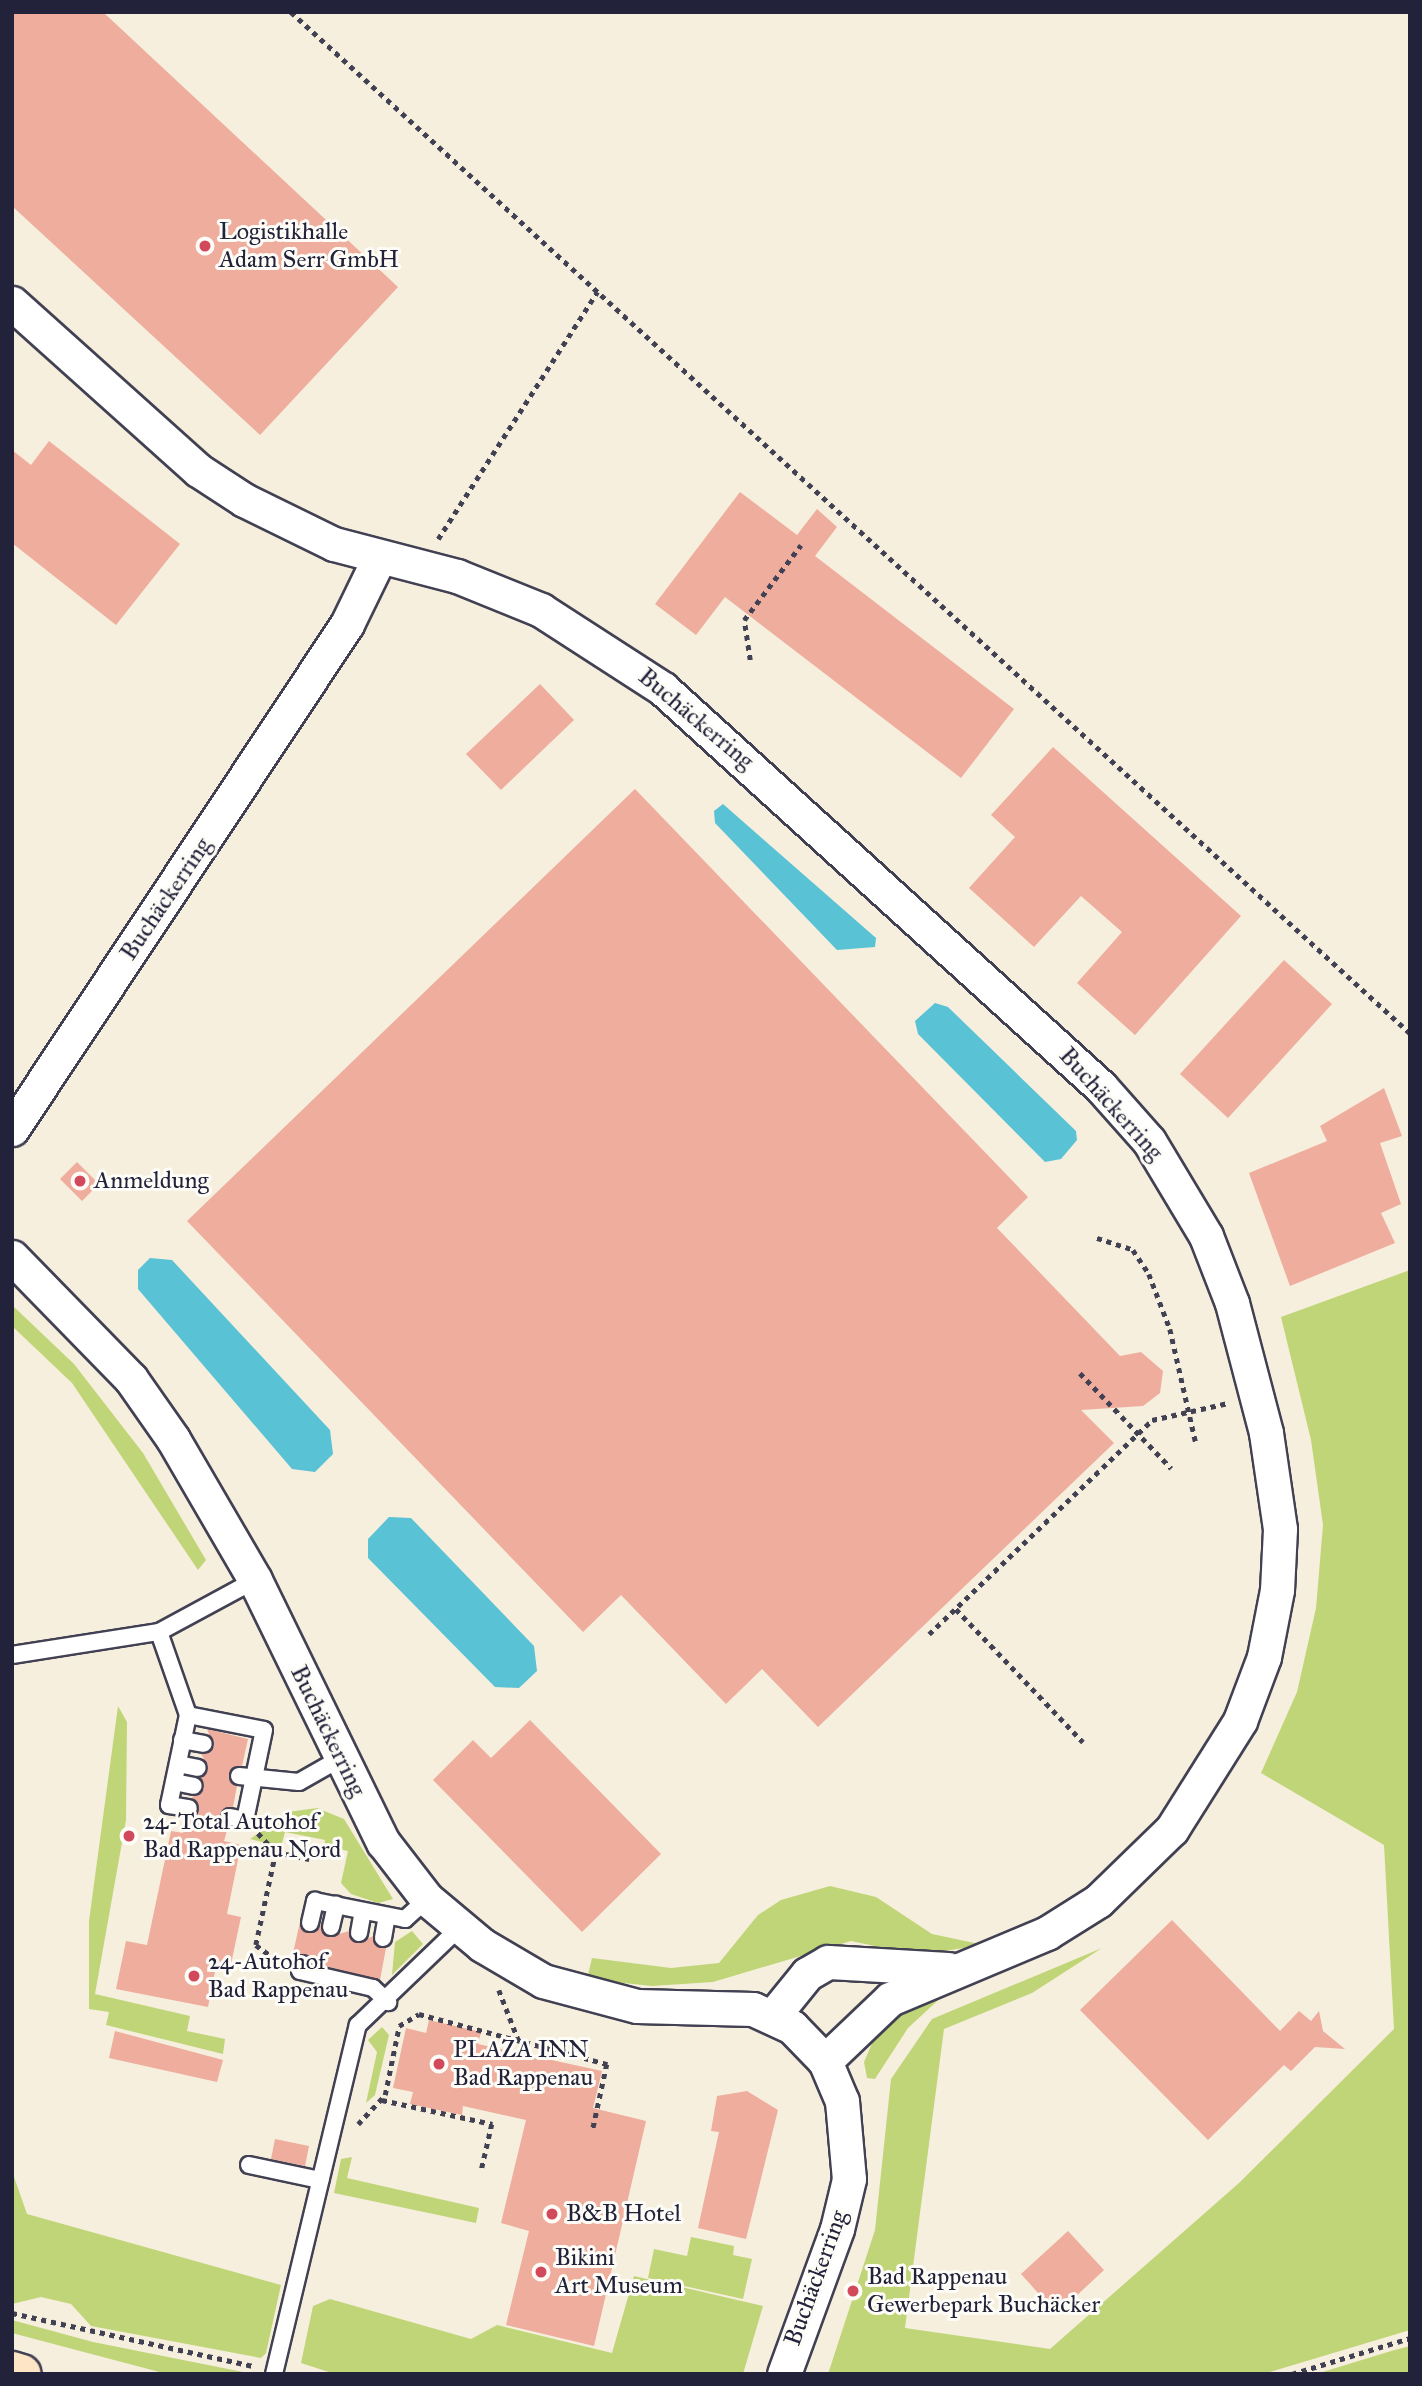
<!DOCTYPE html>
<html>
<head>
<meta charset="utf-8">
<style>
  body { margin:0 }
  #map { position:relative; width:1422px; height:2386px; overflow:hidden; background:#f6efdd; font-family:"IM FELL Great Primer",serif }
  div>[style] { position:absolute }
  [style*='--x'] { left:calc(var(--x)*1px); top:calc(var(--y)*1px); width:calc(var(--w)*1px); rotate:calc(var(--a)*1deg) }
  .green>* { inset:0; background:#c0d578 }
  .water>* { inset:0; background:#59c2d5 }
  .building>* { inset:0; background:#eead9d }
  .path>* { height:4.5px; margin-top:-2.25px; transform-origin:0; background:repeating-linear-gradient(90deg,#424153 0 5px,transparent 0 10px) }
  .roads { filter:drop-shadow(2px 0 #424153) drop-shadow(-2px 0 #424153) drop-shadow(0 2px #424153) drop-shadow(0 -2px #424153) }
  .service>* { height:16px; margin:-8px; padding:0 8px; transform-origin:8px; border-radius:8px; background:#fff }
  .minor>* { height:33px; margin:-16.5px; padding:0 16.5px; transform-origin:16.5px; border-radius:16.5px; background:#fff }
  .secondary>* { height:38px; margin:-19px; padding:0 19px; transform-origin:19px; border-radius:19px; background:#fde5c5 }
  .dots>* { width:19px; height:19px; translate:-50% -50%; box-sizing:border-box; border:4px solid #fdfcf7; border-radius:50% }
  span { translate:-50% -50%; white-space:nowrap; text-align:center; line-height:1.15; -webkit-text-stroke:6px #fdfcf7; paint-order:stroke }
  .poi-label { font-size:24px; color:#22223b }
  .left { translate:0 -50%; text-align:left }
  .street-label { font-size:24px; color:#22223b }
  .frame { position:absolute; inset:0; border:14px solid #22223b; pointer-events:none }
</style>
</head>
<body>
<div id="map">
  <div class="green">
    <div style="clip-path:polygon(1410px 1270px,1410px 2330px,1263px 2374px,828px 2374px,875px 2230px,891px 2079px,932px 2019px,1102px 1948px,1032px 1993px,944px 2029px,905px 2328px,1050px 2349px,1239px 2183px,1394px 2029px,1384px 1845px,1261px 1773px,1297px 1692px,1316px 1608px,1323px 1525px,1311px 1440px,1281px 1317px)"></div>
    <div style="clip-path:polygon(12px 1305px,74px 1364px,143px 1453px,206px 1560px,198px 1570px,72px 1383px,12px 1326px)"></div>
    <div style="clip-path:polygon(118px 1706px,127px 1722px,126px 1820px,95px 1994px,190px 2016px,187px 2031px,225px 2039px,223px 2054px,106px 2025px,109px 2012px,89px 2009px,89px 1921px)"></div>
    <div style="clip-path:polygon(317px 1808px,344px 1819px,393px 1899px,378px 1903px,351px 1894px,341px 1883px,348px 1851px,324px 1846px,325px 1840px,285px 1832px,281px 1847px,250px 1839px,288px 1812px)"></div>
    <div style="clip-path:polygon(830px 1886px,876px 1897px,932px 1934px,984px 1945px,917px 1955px,851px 1941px,713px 1982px,652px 1986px,587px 1979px,592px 1958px,671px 1968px,719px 1963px,758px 1915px,781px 1900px)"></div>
    <div style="clip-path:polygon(412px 1931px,423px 1944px,392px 1975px,395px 1942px)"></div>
    <div style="clip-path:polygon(948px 1991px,908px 2028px,875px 2079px,867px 2078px,864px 2062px,873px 2041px,891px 2017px,912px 2001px)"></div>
    <div style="clip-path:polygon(382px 2027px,389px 2035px,375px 2095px,366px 2103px,377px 2052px,368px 2040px)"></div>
    <div style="clip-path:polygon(352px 2157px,347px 2178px,479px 2208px,476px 2223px,334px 2193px,341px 2159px)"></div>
    <div style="clip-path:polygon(12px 2171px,27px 2214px,281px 2285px,266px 2353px,261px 2358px,91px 2326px,71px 2304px,41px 2297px,12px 2304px)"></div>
    <div style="clip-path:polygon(691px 2237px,734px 2246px,733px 2255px,752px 2259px,743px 2299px,648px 2278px,654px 2249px,687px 2256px)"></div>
    <div style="clip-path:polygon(634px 2276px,763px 2306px,743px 2374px,335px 2374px,301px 2363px,313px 2306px,330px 2299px,471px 2339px,497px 2325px,612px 2353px)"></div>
    <div style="clip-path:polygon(12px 2320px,93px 2342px,243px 2372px,167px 2374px,12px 2333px)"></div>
    <div style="clip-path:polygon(1410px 2346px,1410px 2374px,1316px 2374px,1391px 2351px)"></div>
  </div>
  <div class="water">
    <div style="clip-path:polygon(723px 804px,876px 938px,875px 947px,837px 950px,715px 823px,714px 811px)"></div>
    <div style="clip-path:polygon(935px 1003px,948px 1007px,1076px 1131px,1077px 1140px,1061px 1159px,1045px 1162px,918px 1034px,915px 1021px)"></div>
    <div style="clip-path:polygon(150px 1258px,172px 1260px,330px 1430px,333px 1454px,315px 1472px,292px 1469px,138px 1289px,138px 1270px)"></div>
    <div style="clip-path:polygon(389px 1517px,411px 1518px,534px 1646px,537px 1671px,519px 1688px,495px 1687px,368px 1558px,368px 1539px)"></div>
  </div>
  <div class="building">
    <div style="clip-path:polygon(12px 12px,103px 12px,398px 287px,260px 435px,12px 206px)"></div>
    <div style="clip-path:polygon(49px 441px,180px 544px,116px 625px,12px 543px,12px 450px,31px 465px)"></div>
    <div style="clip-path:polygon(740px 492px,797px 535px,817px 509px,837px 527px,815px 556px,1014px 709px,961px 778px,725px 597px,696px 635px,655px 604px)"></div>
    <div style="clip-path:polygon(540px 684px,574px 720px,501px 790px,466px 754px)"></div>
    <div style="clip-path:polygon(1053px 747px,1241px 916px,1135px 1035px,1077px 983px,1122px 932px,1081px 896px,1034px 947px,969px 888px,1015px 837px,991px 815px)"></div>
    <div style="clip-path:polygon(635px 789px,1028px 1197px,997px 1228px,1120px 1356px,1141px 1352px,1163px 1371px,1160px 1393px,1143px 1406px,1081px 1410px,1114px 1443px,818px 1727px,762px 1669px,726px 1704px,621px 1595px,583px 1632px,187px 1221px)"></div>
    <div style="clip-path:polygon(1284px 960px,1332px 1004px,1228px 1118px,1180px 1074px)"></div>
    <div style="clip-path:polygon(1384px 1088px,1402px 1136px,1380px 1143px,1401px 1204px,1381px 1213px,1395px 1243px,1290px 1286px,1249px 1173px,1327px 1141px,1320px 1126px)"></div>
    <div style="clip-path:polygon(77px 1162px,99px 1184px,82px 1201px,60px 1179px)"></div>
    <div style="clip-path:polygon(530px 1720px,661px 1854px,582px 1932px,433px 1780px,473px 1740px,491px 1758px)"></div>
    <div style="clip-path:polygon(207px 1729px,248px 1739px,242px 1766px,229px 1774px,237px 1786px,233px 1807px,220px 1816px,228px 1827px,224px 1841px,241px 1845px,227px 1914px,241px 1917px,231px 1964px,217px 1961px,208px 2007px,116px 1989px,126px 1941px,147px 1945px,171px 1831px,183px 1833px,187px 1818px,199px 1810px,191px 1798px,204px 1789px,201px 1778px,208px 1765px,201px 1754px,214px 1747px)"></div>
    <div style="clip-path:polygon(1172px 1920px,1280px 2031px,1299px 2011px,1311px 2021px,1319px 2011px,1323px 2031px,1345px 2049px,1315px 2047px,1291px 2071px,1284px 2065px,1208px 2140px,1080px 2010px)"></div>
    <div style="clip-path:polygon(300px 1922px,308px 1933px,321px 1925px,329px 1937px,349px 1931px,358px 1943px,373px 1936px,376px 1945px,386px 1948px,380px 1980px,312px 1963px,304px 1954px,291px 1962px)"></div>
    <div style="clip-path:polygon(429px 2020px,481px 2032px,478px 2044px,602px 2071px,593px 2108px,646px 2121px,594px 2346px,506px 2325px,529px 2231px,501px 2223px,526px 2120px,463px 2106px,462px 2115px,410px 2104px,413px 2092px,393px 2088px,406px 2028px,426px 2033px)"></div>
    <div style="clip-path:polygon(115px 2031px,223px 2060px,217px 2082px,109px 2058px)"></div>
    <div style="clip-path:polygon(747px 2091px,778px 2110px,746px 2239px,698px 2228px,719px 2132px,711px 2131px,717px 2096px)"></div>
    <div style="clip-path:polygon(275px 2139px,309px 2146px,305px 2166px,271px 2159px)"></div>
    <div style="clip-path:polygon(1068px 2231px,1104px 2270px,1057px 2314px,1021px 2274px)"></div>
  </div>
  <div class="path">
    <div style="--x:291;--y:12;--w:1515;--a:42.38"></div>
    <div style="--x:438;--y:539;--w:294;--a:-57.2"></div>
    <div style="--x:750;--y:660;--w:40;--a:-98.5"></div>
    <div style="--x:744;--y:620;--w:94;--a:-52.8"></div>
    <div style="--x:1097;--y:1238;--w:38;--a:18"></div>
    <div style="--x:1133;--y:1250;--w:29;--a:56"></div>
    <div style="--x:1149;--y:1274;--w:59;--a:69.1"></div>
    <div style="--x:1170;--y:1329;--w:117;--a:77.2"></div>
    <div style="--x:1080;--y:1373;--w:132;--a:46.2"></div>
    <div style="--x:956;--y:1609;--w:184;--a:46.3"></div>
    <div style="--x:929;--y:1634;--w:309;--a:-43.8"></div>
    <div style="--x:1152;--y:1420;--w:78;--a:-12.6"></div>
    <div style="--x:258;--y:1833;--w:26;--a:47"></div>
    <div style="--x:276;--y:1852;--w:95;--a:102.1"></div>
    <div style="--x:256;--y:1945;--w:31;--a:36"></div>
    <div style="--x:276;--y:1852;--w:34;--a:12"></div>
    <div style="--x:499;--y:1990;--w:53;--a:68.8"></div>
    <div style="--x:382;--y:2100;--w:113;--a:12.3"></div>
    <div style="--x:492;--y:2124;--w:49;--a:102.9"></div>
    <div style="--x:358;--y:2124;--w:40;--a:-47"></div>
    <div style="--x:385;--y:2095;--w:70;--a:-78.5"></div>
    <div style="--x:399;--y:2026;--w:23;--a:-31"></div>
    <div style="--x:419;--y:2014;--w:195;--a:14.9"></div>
    <div style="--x:607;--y:2064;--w:66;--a:102.2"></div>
    <div style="--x:12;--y:2313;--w:248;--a:12.4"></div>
    <div style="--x:1292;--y:2374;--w:123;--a:-17"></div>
  </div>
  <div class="roads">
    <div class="service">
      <div style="--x:159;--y:1632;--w:88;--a:70.7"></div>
      <div style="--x:188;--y:1715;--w:92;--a:101.9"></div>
      <div style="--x:169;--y:1805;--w:20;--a:9"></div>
      <div style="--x:12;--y:1655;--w:149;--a:-8.9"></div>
      <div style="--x:159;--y:1632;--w:109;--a:-28.4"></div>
      <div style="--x:188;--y:1715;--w:77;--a:11.2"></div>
      <div style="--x:264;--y:1730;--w:92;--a:101.9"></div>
      <div style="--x:245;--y:1820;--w:15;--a:-169"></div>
      <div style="--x:182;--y:1740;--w:22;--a:10"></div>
      <div style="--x:178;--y:1764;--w:20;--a:11"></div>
      <div style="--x:239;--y:1776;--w:60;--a:5.7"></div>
      <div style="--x:299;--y:1782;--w:48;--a:-29.7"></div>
      <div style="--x:174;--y:1782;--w:20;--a:11"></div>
      <div style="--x:310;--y:1923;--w:23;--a:-77"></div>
      <div style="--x:315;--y:1901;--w:92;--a:11.3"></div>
      <div style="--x:405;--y:1919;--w:30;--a:-42"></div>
      <div style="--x:331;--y:1927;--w:23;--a:-77"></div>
      <div style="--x:359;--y:1933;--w:22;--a:-80"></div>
      <div style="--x:383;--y:1938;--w:22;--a:-80"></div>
      <div style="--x:302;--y:1964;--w:7;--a:106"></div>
      <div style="--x:300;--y:1971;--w:75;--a:13.1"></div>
      <div style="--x:373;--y:1988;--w:21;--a:43"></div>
      <div style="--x:249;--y:2165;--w:73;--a:11.9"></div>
      <div style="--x:274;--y:2374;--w:359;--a:-76.5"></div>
      <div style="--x:358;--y:2025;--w:140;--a:-43.8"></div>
    </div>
    <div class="minor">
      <div style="--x:12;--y:303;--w:250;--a:41.9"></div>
      <div style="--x:198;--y:470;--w:55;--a:33.1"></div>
      <div style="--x:244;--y:500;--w:100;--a:26.1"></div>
      <div style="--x:334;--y:544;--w:127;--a:14.6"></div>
      <div style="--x:457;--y:576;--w:91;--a:22"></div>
      <div style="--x:541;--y:610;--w:145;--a:32.9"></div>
      <div style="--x:663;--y:689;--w:592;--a:42.26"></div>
      <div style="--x:1101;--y:1087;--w:72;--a:48.4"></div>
      <div style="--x:1149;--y:1141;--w:111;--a:59"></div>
      <div style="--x:1206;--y:1236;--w:72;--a:68.8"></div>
      <div style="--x:1232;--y:1303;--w:134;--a:75.3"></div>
      <div style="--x:1266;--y:1433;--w:97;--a:81.7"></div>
      <div style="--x:1280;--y:1529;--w:61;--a:92.8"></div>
      <div style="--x:1277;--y:1590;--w:68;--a:101"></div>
      <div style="--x:1264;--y:1657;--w:68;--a:110.6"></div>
      <div style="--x:1240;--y:1721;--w:128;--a:122.2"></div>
      <div style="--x:1172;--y:1829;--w:103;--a:135.8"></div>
      <div style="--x:1098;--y:1901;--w:60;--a:147.9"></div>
      <div style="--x:1047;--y:1933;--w:170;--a:157.2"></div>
      <div style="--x:890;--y:1999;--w:90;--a:136.4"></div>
      <div style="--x:12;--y:1129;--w:606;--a:-56.44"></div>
      <div style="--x:347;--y:624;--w:73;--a:-64.1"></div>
      <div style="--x:12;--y:1257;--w:170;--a:45.7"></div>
      <div style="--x:131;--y:1379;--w:73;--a:55"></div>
      <div style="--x:173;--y:1439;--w:163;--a:59.8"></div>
      <div style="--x:255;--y:1580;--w:292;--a:64"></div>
      <div style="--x:383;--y:1842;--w:72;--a:52.3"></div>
      <div style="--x:427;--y:1899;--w:72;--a:39.9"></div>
      <div style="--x:482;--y:1945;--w:71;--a:30.5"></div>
      <div style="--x:543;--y:1981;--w:97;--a:14.9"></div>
      <div style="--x:637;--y:2006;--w:116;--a:1.5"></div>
      <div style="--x:753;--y:2009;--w:43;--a:24.8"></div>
      <div style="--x:792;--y:2027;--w:47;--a:45.9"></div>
      <div style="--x:825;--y:2061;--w:43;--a:67"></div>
      <div style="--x:842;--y:2101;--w:78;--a:84.9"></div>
      <div style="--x:849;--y:2179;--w:51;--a:103.5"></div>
      <div style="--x:837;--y:2229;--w:154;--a:110.1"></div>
      <div style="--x:773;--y:2016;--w:54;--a:-51"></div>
      <div style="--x:807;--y:1974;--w:24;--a:-30"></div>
      <div style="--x:828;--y:1962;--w:120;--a:3.3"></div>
    </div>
    <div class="secondary">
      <div style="--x:12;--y:2371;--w:10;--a:17"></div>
    </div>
  </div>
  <div class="dots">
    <div style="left:205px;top:246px;background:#d1495b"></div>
    <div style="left:80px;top:1181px;background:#d1495b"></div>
    <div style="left:129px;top:1836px;background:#d1495b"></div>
    <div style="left:194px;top:1976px;background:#d1495b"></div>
    <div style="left:439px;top:2064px;background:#d1495b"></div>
    <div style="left:552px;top:2214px;background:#d1495b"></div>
    <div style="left:541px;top:2272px;background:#d1495b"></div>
    <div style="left:853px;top:2291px;background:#d1495b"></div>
  </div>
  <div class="poi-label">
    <span class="left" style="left:219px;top:246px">Logistikhalle<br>Adam Serr GmbH</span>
    <span class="left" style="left:94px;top:1181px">Anmeldung</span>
    <span class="left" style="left:143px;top:1836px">24-Total Autohof<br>Bad Rappenau Nord</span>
    <span class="left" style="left:208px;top:1976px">24-Autohof<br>Bad Rappenau</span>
    <span class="left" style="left:453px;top:2064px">PLAZA INN<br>Bad Rappenau</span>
    <span class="left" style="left:566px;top:2214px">B&amp;B Hotel</span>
    <span class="left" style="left:555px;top:2272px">Bikini<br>Art Museum</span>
    <span class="left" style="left:867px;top:2291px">Bad Rappenau<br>Gewerbepark Buchäcker</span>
  </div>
  <div class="street-label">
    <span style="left:696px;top:719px;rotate:40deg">Buchäckerring</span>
    <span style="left:166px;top:899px;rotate:-56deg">Buchäckerring</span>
    <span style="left:1111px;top:1104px;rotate:48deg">Buchäckerring</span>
    <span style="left:328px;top:1731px;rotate:64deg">Buchäckerring</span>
    <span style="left:816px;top:2278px;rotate:-70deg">Buchäckerring</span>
  </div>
  <div class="frame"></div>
</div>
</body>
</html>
